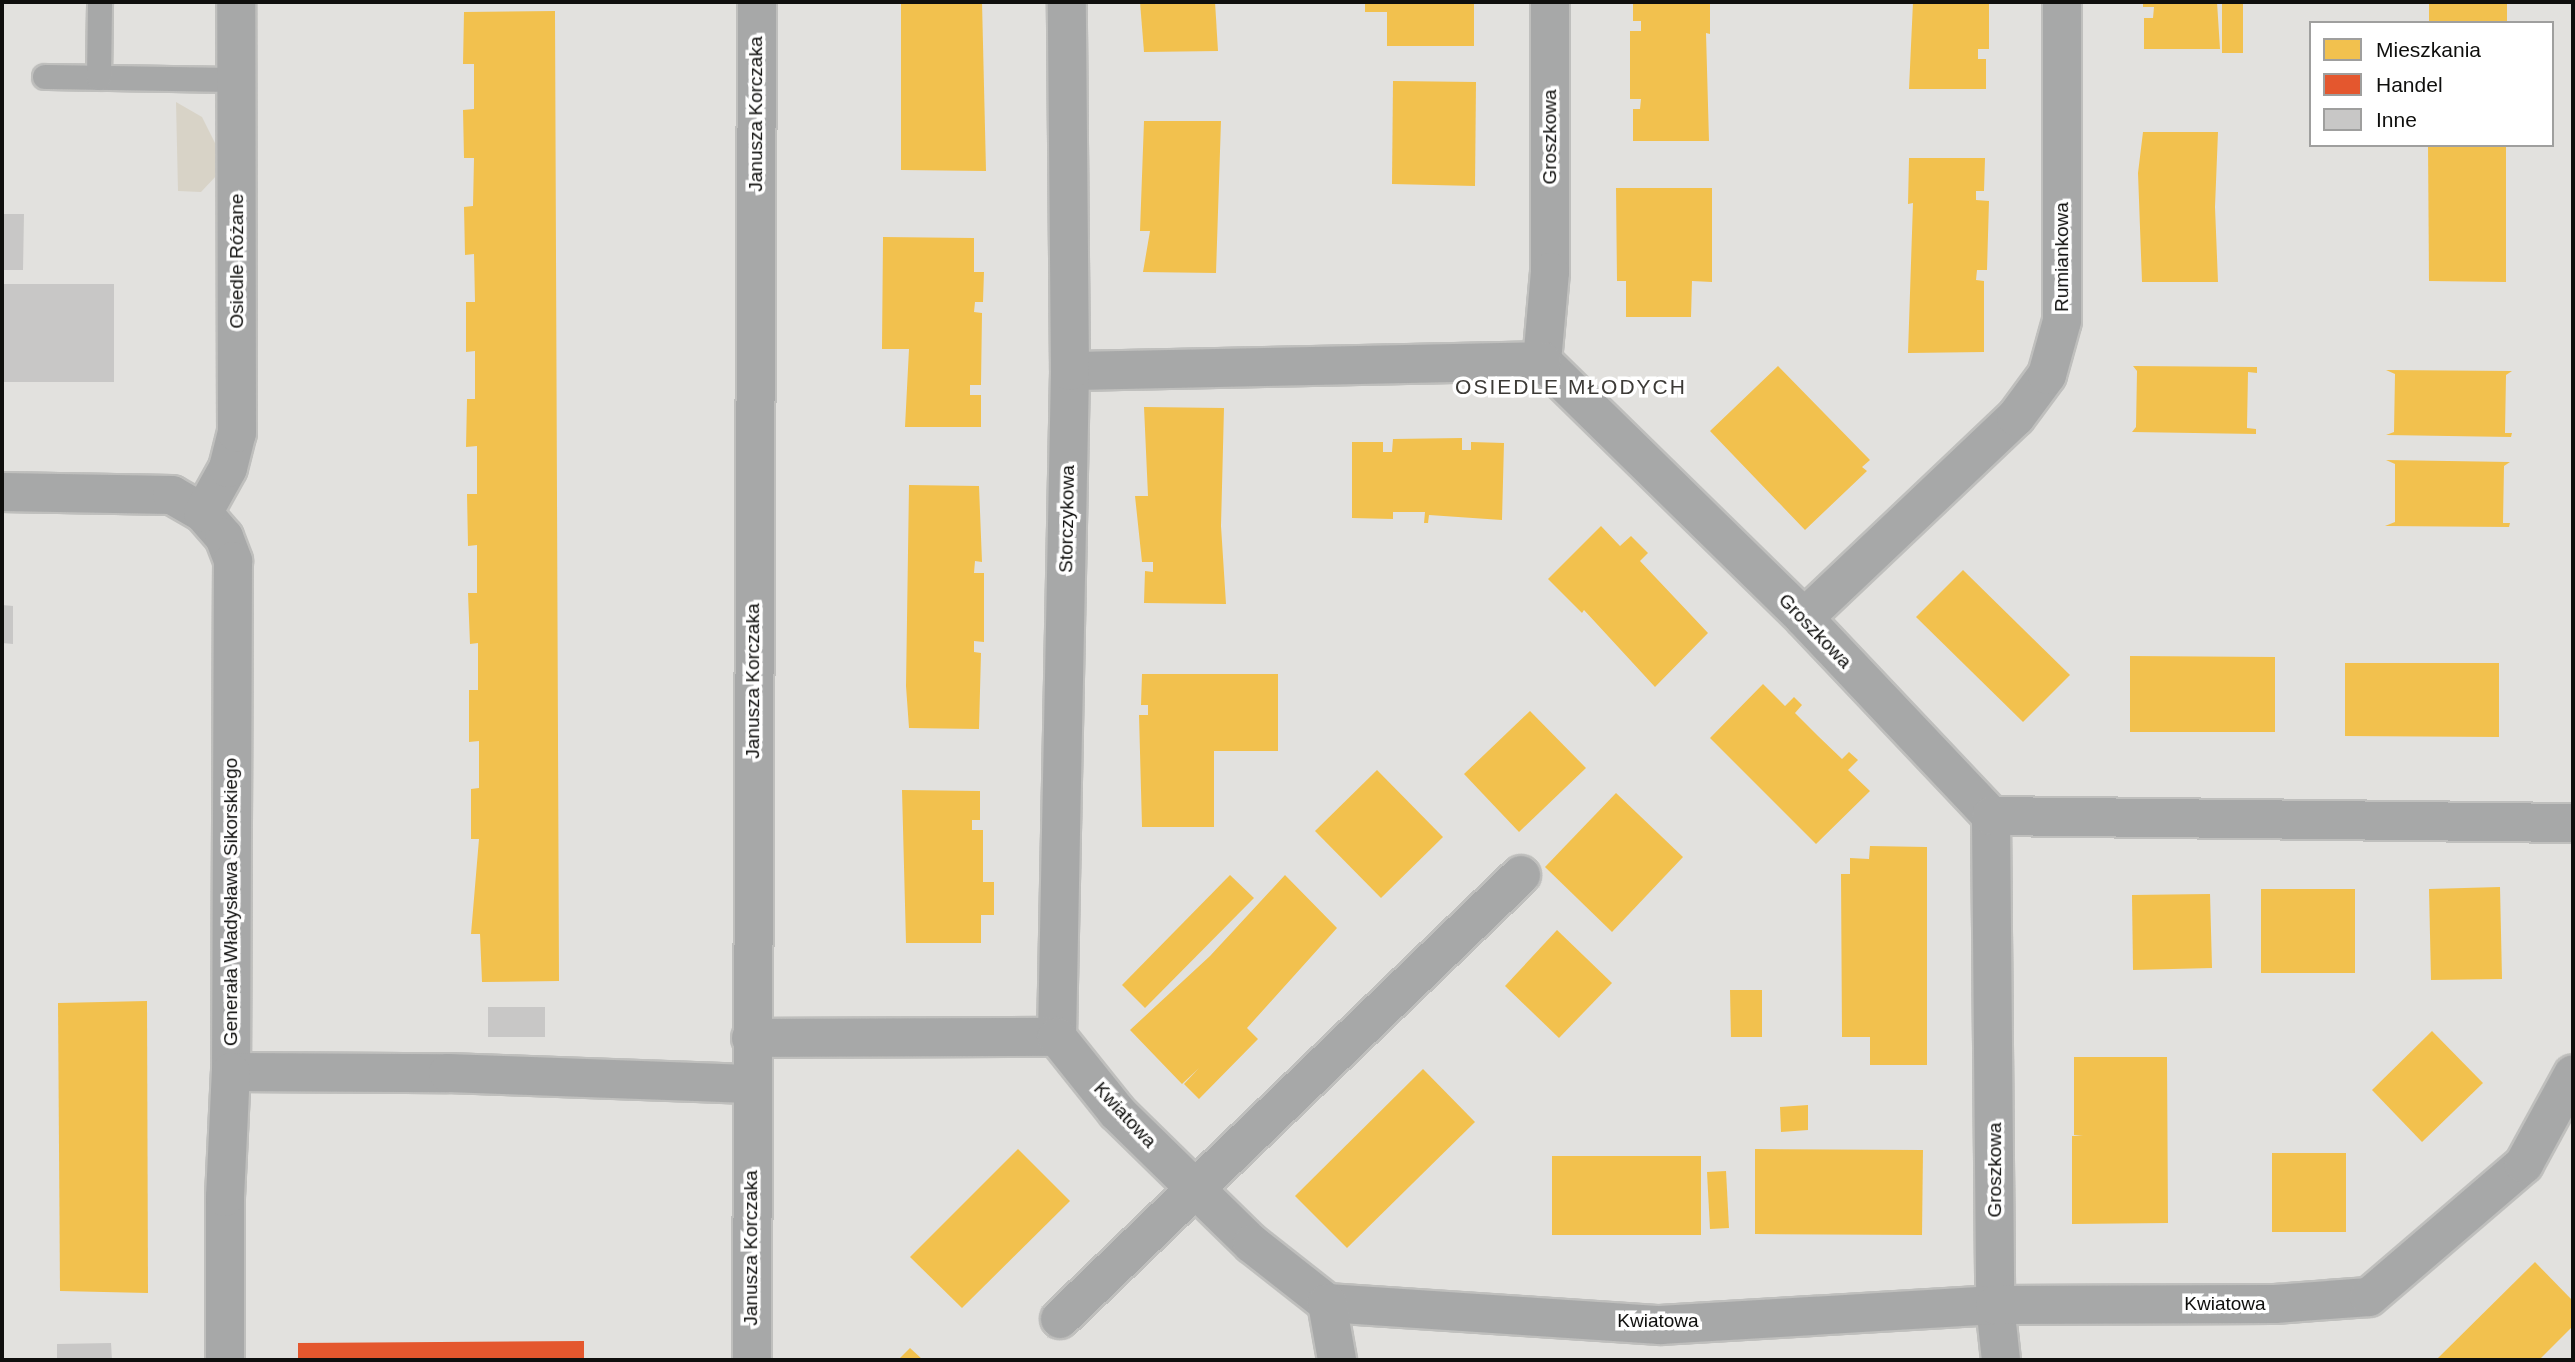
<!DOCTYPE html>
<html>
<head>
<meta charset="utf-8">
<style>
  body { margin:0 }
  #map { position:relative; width:2575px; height:1362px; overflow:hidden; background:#e2e1de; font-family:Arial,sans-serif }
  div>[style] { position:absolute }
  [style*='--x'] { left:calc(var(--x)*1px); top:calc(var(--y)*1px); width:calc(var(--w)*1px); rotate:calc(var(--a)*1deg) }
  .green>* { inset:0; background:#d8d3c7 }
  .homes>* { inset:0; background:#f2c14e }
  .shops>* { inset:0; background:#e4572e }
  .building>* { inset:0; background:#c8c7c6 }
  .roads { filter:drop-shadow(2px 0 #bfbfbd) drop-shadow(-2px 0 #bfbfbd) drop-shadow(0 2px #bfbfbd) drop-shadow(0 -2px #bfbfbd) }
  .service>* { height:24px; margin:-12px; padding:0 12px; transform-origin:12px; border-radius:12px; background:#a7a8a8 }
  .minor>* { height:38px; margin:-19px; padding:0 19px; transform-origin:19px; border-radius:19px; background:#a7a8a8 }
  .tertiary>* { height:38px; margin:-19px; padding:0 19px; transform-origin:19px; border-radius:19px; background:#a7a8a8 }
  span { translate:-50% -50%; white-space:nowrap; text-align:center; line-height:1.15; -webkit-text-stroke:7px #fff; paint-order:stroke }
  .street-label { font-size:19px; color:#0f0f0d }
  .neighbourhood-label { font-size:21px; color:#3c3a36; letter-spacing:2px }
  .frame { position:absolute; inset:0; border:4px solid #0f0f0d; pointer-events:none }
  .legend { position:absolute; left:2309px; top:21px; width:245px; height:126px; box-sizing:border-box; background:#fff; border:2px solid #9f9f9e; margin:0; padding:9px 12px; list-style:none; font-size:21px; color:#0f0f0d }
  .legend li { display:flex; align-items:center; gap:14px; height:35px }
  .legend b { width:35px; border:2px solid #9f9f9e }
</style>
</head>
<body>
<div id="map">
  <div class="green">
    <div style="clip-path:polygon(176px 102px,202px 117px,216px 145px,217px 175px,201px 192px,178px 191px)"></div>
  </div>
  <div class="homes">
    <div style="clip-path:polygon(901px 2px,982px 2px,986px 171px,901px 170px)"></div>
    <div style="clip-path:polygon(1140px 2px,1215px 2px,1218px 51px,1144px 52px)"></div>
    <div style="clip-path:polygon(1365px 2px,1474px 2px,1474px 46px,1387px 46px,1387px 12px,1365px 12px)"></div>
    <div style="clip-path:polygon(1633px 2px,1710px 2px,1710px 34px,1706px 33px,1709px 141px,1633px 141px,1633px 109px,1640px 109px,1641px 99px,1630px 99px,1630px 31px,1641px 31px,1641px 21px,1633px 21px)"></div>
    <div style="clip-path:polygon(1913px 2px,1989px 2px,1989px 49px,1978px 49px,1978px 59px,1986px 59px,1986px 89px,1909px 89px)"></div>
    <div style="clip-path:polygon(2143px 2px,2217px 2px,2220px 49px,2144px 49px,2144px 18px,2153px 18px,2154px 7px,2143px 7px)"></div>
    <div style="clip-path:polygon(2429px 2px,2507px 2px,2507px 23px,2429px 23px)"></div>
    <div style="clip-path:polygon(2222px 3px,2243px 3px,2243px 53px,2222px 53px)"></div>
    <div style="clip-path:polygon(555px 11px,559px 981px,482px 982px,480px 934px,471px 934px,479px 839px,471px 839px,471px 789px,479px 788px,479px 741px,469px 742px,469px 690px,478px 690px,478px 643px,470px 644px,468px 593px,477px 593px,477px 545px,468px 546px,467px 494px,477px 494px,477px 446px,466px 447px,467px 399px,475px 399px,475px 351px,466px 352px,466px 302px,475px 302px,474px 254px,465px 255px,464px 207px,473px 206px,474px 158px,464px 158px,463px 110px,474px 109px,474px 64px,463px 64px,464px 12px)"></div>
    <div style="clip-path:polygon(1393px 81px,1476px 82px,1475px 186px,1392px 184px)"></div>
    <div style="clip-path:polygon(1144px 121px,1221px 121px,1216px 273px,1143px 272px,1150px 231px,1140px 231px)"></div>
    <div style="clip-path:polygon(2143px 132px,2218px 132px,2215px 207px,2218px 282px,2142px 282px,2138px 173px)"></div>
    <div style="clip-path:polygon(2428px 145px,2506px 145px,2506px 282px,2429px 281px)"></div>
    <div style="clip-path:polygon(1909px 158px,1985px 158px,1984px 191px,1976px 191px,1976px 200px,1989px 201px,1987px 270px,1977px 270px,1976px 280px,1984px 281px,1984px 352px,1908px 353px,1913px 203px,1908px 204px)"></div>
    <div style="clip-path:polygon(1616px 188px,1712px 188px,1712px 282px,1692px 281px,1691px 317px,1626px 317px,1626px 281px,1617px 281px)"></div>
    <div style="clip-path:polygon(883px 237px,974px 238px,974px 272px,984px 272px,983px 302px,975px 302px,974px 312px,982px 313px,981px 385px,970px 385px,970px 395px,981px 395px,981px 427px,905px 427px,909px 349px,882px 349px)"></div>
    <div style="clip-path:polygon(1778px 366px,1870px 460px,1862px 467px,1867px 471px,1805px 530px,1710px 431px)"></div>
    <div style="clip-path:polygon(2133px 366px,2257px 367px,2257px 373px,2248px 372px,2247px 428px,2256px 429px,2256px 434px,2132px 432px,2136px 427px,2137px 371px)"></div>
    <div style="clip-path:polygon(2386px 370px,2512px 371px,2506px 375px,2505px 433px,2512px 433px,2511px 437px,2386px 435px,2394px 432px,2395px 374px)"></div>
    <div style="clip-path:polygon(1144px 407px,1224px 408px,1221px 526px,1226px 604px,1144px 603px,1145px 571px,1153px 572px,1153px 562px,1142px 562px,1135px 496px,1148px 496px)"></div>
    <div style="clip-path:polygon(1462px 438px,1462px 450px,1471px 450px,1471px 442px,1504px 443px,1502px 520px,1429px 515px,1428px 523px,1424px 523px,1425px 512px,1393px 512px,1393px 519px,1352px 518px,1352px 442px,1383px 442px,1383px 452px,1392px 452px,1393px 439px)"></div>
    <div style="clip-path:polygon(2386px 460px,2510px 462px,2504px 466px,2503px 523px,2510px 523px,2509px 527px,2385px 526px,2395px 522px,2395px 464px)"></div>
    <div style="clip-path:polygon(909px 485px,979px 486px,982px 562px,975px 561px,974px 573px,984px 573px,984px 642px,974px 641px,974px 652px,981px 653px,979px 729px,909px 728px,906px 686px)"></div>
    <div style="clip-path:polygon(1601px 526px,1620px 546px,1631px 536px,1648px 553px,1640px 561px,1708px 633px,1655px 687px,1584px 610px,1582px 613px,1548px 579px)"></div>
    <div style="clip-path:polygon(1963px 570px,2070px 675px,2023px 722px,1916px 617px)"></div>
    <div style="clip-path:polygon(2130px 656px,2275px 657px,2275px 732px,2130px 732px)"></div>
    <div style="clip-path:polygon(2345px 663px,2499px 663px,2499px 737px,2345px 736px)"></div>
    <div style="clip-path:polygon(1142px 674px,1278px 674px,1278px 751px,1214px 751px,1214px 827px,1142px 827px,1139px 715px,1148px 715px,1148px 705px,1141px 705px)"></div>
    <div style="clip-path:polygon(1763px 684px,1785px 706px,1794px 697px,1802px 705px,1795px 713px,1818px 736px,1842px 759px,1849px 752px,1858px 760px,1848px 770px,1870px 791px,1816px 844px,1710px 738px)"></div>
    <div style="clip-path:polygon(1530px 711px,1586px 768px,1519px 832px,1464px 774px)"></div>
    <div style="clip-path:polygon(1377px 770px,1443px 837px,1381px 898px,1315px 831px)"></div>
    <div style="clip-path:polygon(902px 790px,980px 791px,980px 820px,972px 820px,972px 830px,983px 830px,983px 882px,994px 882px,994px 915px,981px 915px,981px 943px,906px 943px)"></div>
    <div style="clip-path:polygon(1616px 793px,1683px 857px,1612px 932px,1545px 867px)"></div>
    <div style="clip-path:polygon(1870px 846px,1927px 847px,1927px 1065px,1870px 1065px,1870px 1037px,1842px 1037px,1841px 874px,1850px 874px,1850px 858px,1869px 859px)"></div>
    <div style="clip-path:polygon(1230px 875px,1254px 898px,1145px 1008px,1122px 985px)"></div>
    <div style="clip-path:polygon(1285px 875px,1337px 928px,1247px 1028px,1258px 1039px,1199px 1099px,1184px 1084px,1199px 1068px,1182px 1084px,1130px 1030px,1210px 956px)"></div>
    <div style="clip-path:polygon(2500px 887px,2502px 979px,2431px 980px,2429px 889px)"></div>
    <div style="clip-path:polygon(2261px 889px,2355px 889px,2355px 973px,2261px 973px)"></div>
    <div style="clip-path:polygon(2210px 894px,2212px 968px,2133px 970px,2132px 895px)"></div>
    <div style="clip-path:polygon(1557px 930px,1612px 983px,1559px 1038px,1505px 986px)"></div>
    <div style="clip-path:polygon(1730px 990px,1762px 990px,1762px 1037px,1731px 1037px)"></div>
    <div style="clip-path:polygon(147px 1001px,148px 1293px,60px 1291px,58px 1003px)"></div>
    <div style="clip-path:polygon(2432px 1031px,2483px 1083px,2422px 1142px,2372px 1090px)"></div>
    <div style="clip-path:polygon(2074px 1057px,2167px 1057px,2168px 1223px,2072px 1224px,2072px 1136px,2083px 1136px,2074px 1135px)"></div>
    <div style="clip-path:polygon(1423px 1069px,1475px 1122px,1347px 1248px,1295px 1196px)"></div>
    <div style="clip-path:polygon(1808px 1105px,1808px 1130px,1781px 1132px,1780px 1107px)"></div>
    <div style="clip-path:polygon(1018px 1149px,1070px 1201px,962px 1308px,910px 1257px)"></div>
    <div style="clip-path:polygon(1755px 1149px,1923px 1150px,1922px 1235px,1755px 1234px)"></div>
    <div style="clip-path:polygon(2272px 1153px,2346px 1153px,2346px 1232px,2272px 1232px)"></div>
    <div style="clip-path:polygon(1552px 1156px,1701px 1156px,1701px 1235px,1552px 1235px)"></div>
    <div style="clip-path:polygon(1726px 1171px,1729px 1228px,1710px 1229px,1707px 1172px)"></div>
    <div style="clip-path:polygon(2535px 1262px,2573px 1301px,2573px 1326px,2539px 1360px,2436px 1360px)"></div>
    <div style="clip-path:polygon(910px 1348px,923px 1360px,898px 1360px)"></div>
  </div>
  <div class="shops">
    <div style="clip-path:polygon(584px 1341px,584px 1360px,298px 1360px,298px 1343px)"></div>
  </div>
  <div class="building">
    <div style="clip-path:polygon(2px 214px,24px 214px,23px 270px,2px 270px)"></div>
    <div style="clip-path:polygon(2px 284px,114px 284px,114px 382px,2px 382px)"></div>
    <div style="clip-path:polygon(2px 605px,13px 606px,13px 644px,2px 643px)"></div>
    <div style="clip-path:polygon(488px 1007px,545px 1007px,545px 1037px,488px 1037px)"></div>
    <div style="clip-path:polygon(111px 1343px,112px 1360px,57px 1360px,57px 1344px)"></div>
  </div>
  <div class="roads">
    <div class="service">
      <div style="--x:45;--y:77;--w:191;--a:0.9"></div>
      <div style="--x:99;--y:78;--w:76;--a:-89.2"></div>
    </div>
    <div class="minor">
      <div style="--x:1550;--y:2;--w:270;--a:90"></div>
      <div style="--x:1550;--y:272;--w:89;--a:95.1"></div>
      <div style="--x:1542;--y:361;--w:367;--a:44.4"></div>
      <div style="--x:1804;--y:618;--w:272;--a:46.6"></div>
      <div style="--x:1991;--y:816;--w:489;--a:89.5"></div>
      <div style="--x:1995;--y:1305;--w:55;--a:83.8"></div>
      <div style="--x:1070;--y:371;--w:472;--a:-1.2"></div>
      <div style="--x:2;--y:492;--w:170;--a:1"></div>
      <div style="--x:172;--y:495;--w:36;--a:30"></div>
      <div style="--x:203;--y:513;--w:32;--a:49"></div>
      <div style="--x:224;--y:537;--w:26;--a:69"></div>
      <div style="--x:233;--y:561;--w:511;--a:90.22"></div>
      <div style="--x:231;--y:1072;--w:217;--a:0.3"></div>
      <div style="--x:448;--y:1073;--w:302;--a:2.1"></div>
      <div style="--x:203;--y:513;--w:51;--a:-60.9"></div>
      <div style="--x:228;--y:468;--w:36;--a:-76"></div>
      <div style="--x:237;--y:433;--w:431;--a:-90.1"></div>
      <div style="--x:1804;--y:618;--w:292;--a:-43.5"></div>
      <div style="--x:2016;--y:417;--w:52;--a:-53.6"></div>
      <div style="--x:2047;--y:375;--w:56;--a:-74.5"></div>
      <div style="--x:2062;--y:321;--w:319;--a:-90"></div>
      <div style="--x:1991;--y:816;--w:582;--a:0.69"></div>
      <div style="--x:1057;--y:1037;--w:666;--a:-88.88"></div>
      <div style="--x:1070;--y:371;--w:369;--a:-90.5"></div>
      <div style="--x:751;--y:1038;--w:306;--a:-0.2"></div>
      <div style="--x:1057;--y:1037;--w:96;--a:51.3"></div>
      <div style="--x:1117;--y:1112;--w:189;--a:44.4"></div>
      <div style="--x:1252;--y:1244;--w:95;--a:38.2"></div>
      <div style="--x:1327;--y:1303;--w:334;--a:3.8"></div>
      <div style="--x:1660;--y:1325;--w:336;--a:-3.4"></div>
      <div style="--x:1995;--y:1305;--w:280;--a:-0.2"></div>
      <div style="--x:2275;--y:1304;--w:94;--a:-4.3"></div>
      <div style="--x:2369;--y:1297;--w:204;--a:-40.6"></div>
      <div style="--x:2524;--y:1164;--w:102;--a:-61.4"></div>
      <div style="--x:1327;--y:1303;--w:58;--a:80"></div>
      <div style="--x:1060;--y:1319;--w:640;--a:-43.92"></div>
      <div style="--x:225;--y:1360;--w:163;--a:-90"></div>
      <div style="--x:225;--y:1197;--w:125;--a:-87.3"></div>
    </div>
    <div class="tertiary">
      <div style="--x:752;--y:1360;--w:1358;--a:-89.79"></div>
    </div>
  </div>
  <div class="street-label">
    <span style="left:756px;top:114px;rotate:-90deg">Janusza Korczaka</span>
    <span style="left:1550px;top:137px;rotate:-90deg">Groszkowa</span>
    <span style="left:2062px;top:257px;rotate:-90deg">Rumiankowa</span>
    <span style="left:237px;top:261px;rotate:-90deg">Osiedle Różane</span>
    <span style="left:1067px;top:519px;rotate:-89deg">Storczykowa</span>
    <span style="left:1815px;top:631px;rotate:46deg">Groszkowa</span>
    <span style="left:753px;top:681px;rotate:-90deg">Janusza Korczaka</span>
    <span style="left:231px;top:902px;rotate:-90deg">Generała Władysława Sikorskiego</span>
    <span style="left:1125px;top:1115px;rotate:47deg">Kwiatowa</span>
    <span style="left:1995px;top:1170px;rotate:-90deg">Groszkowa</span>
    <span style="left:751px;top:1248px;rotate:-90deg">Janusza Korczaka</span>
    <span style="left:2225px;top:1304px">Kwiatowa</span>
    <span style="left:1658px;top:1321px">Kwiatowa</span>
  </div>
  <div class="neighbourhood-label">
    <span style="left:1571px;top:387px">OSIEDLE MŁODYCH</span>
  </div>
  <div class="frame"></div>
  <ul class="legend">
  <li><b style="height:19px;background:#f2c14e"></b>Mieszkania</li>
  <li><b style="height:19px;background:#e4572e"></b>Handel</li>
  <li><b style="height:19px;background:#c8c7c6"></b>Inne</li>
  </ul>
</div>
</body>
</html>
